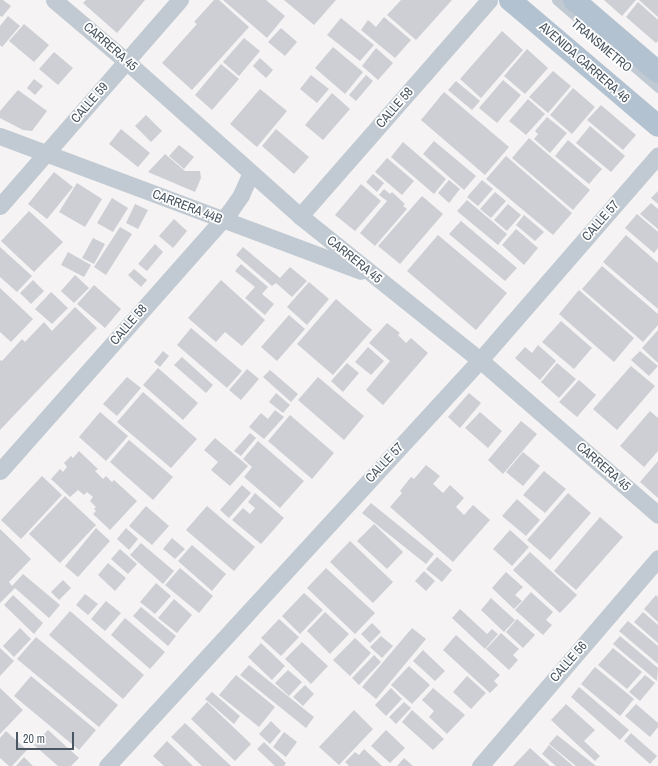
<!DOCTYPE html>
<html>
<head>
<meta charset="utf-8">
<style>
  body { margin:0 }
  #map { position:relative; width:658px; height:766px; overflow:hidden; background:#f5f3f3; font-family:"Archivo Narrow",sans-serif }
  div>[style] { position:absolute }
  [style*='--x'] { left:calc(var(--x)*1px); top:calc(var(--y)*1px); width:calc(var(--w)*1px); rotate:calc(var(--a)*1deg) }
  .building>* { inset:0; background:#cdcfd5 }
  .service>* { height:9px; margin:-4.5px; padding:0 4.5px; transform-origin:4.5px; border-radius:4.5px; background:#c1cad2 }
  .minor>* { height:17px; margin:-8.5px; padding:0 8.5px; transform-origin:8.5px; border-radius:8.5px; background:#c1cad2 }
  .primary>* { height:22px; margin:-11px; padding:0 11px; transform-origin:11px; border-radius:11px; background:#b3c2d1 }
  span { translate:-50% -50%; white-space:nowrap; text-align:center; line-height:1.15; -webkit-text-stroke:3.5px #fff; paint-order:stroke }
  .street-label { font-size:13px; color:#4a5661 }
  .scale { position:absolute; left:16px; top:732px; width:58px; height:18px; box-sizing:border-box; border:2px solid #4a5661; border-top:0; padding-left:5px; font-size:12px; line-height:14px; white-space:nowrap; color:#4a5661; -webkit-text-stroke:3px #fff; paint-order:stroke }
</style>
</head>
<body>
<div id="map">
  <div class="building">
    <div style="clip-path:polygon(0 0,3px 0,11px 6px,2px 17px,0 16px)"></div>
    <div style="clip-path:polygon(86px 0,145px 0,117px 33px,83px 3px)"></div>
    <div style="clip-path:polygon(214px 0,219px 0,249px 27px,192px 90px,162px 63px,197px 24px,194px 22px)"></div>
    <div style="clip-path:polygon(223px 0,266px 0,285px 16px,267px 38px)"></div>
    <div style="clip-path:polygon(284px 0,336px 0,314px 25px)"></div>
    <div style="clip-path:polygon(401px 0,452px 0,416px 40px,387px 15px)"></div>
    <div style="clip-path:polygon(604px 0,636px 0,622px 16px)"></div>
    <div style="clip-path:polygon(639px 0,658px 0,658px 17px)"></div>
    <div style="clip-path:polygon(638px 2px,658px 20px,658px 41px,656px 43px,626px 17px)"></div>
    <div style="clip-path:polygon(8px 16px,20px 26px,2px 47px,0 45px,0 26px)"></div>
    <div style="clip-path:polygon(384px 17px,411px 40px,395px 58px,361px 30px,368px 20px,376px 27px)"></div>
    <div style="clip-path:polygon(341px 18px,374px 45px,360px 61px,327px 35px)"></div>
    <div style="clip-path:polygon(24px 24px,49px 45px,34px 62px,9px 41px)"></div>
    <div style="clip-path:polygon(281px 28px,297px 42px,285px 56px,268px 42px)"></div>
    <div style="clip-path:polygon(502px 31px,523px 50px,481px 98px,460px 79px)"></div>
    <div style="clip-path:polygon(244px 38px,260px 51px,239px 76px,223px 62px)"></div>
    <div style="clip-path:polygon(333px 47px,363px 72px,345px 94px,315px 68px)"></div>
    <div style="clip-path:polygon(376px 48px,393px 63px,378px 80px,362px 66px)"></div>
    <div style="clip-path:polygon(527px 49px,548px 68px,525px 94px,504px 76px)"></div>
    <div style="clip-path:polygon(54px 52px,73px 68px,58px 85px,39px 69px)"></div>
    <div style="clip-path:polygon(260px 58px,273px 70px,266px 78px,253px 66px)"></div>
    <div style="clip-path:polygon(221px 64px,239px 79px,212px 110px,195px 95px)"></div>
    <div style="clip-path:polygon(553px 71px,571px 86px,548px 113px,529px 97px)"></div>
    <div style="clip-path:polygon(311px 75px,329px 89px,317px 103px,300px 89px)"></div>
    <div style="clip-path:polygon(366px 75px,373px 81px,356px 101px,349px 95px)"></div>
    <div style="clip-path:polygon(34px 79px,43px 86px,35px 95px,27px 88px)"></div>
    <div style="clip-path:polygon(503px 80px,521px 95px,497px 123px,479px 108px)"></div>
    <div style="clip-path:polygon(456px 81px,480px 101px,472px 110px,448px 90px)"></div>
    <div style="clip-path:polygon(573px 88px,595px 107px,572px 134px,550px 115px)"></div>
    <div style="clip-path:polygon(260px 89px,287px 111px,257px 147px,230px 124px)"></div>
    <div style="clip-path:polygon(18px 90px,47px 111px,32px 131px,23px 130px,0 118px,0 111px)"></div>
    <div style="clip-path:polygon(444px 92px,509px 147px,485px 175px,421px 120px)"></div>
    <div style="clip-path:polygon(332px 93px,350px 109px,323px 140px,305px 125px)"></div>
    <div style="clip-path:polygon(528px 99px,545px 114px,526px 135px,509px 121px)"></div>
    <div style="clip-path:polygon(601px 105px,636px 135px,623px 150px,587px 120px)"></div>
    <div style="clip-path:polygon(146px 115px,162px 131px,151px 142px,135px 126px)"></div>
    <div style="clip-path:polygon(547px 117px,567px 133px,550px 153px,534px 139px,538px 134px,535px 131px)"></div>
    <div style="clip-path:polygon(590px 126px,625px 156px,611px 172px,576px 143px)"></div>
    <div style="clip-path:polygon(121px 129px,150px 153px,138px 167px,109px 144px)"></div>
    <div style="clip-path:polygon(276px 129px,309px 157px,294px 174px,262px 146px)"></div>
    <div style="clip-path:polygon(529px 138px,590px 190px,573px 210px,512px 158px)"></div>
    <div style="clip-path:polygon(568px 140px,602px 169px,589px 184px,555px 156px)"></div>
    <div style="clip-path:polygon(434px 141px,476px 176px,464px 190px,423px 154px)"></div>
    <div style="clip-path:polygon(403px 142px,446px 179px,434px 194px,391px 157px)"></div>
    <div style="clip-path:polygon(179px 145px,194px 157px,184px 169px,169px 156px)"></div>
    <div style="clip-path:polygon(165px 154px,185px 171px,200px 171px,201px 178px,195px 192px,148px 172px)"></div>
    <div style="clip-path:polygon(506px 156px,572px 213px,553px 235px,486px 179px)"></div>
    <div style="clip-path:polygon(387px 158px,414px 181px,402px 195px,375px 172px)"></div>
    <div style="clip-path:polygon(54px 172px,73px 187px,47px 219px,28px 204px)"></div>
    <div style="clip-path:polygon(373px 174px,384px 183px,377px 192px,366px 182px)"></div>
    <div style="clip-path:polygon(449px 180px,460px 189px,449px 203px,438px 193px)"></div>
    <div style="clip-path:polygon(482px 180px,493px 189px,478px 206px,467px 197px)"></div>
    <div style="clip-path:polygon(77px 183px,102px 199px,85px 227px,59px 212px)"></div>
    <div style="clip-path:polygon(361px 184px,381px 201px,355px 231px,335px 215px)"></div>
    <div style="clip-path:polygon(384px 189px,390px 194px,392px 192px,405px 204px,403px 206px,407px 209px,375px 246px,360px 233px,387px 201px,379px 195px)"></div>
    <div style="clip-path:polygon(658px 191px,658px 204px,651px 198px)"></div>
    <div style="clip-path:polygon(495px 192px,506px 201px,491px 218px,480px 209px)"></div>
    <div style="clip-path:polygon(422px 196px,443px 214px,400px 264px,378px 246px)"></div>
    <div style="clip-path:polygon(112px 198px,128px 208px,113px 232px,97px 223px)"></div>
    <div style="clip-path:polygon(467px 200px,507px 234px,498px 245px,457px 211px)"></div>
    <div style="clip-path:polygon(651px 203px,658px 209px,658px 229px,640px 214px)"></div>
    <div style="clip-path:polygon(135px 204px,148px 210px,138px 229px,126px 223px)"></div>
    <div style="clip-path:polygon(508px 204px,521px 215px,507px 231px,494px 220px)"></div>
    <div style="clip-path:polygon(29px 211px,63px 242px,34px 272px,1px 241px)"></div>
    <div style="clip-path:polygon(637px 214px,658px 232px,658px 248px,654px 253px,625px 228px)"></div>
    <div style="clip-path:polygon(524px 215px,544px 232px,535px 241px,516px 225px)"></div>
    <div style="clip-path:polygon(174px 219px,187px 231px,173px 248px,159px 236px)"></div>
    <div style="clip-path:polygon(461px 221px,517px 268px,505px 281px,449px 234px)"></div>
    <div style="clip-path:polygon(120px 227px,132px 234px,106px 275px,94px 267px)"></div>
    <div style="clip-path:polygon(516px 229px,538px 248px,524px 265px,502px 245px)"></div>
    <div style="clip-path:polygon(438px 235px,507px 293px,476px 330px,407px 271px)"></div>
    <div style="clip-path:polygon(626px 235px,658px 263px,658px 309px,603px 262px)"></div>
    <div style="clip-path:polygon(93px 238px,105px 244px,94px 264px,82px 258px)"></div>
    <div style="clip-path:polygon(155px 244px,163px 252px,147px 271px,138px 264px)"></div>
    <div style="clip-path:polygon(0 247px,32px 276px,17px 292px,0 277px)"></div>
    <div style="clip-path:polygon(243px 247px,280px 278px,290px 267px,307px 281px,292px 297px,276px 283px,272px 286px,236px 255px)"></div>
    <div style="clip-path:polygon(68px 252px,91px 265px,84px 277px,61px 265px)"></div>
    <div style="clip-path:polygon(241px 264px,268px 287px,262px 294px,274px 304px,265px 315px,245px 298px,255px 287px,235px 271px)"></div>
    <div style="clip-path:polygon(602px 266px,658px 314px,658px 325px,643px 342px,582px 289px)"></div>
    <div style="clip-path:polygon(134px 269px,147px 280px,141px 287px,128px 275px)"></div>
    <div style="clip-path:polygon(75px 275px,89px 288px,74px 303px,61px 291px)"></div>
    <div style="clip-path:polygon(33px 280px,44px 291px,31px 304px,20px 293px)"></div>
    <div style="clip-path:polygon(221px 280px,265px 320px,242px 346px,225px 332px,216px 342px,188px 318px)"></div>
    <div style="clip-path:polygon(309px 282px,329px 299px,307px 325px,287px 307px)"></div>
    <div style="clip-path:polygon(94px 285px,121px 309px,105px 328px,77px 304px)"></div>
    <div style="clip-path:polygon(0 288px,33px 319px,11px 342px,0 332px)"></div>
    <div style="clip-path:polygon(579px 290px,634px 338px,614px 362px,559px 314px)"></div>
    <div style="clip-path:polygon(51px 292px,68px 308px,52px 324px,35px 309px)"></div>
    <div style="clip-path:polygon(336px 299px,372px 330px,333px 375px,297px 344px)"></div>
    <div style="clip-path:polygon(75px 307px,97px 328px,0 430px,0 360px,2px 361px,22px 339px,25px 342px,44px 322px,52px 331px)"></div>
    <div style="clip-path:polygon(289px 315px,305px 329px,277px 361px,261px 347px)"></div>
    <div style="clip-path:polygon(561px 321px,592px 348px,574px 369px,542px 342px)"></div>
    <div style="clip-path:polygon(387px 323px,400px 333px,398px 335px,406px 343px,411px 338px,428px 353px,383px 405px,366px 390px,390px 361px,369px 343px)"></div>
    <div style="clip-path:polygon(191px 328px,242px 371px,227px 388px,177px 345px)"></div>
    <div style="clip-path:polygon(658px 330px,658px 363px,642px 348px)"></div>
    <div style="clip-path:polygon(538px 345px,556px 361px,540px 380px,515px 358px,525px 347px,532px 353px)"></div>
    <div style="clip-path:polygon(368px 347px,384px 361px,371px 375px,355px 362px)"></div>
    <div style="clip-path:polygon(163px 351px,169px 356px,160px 367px,154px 362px)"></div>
    <div style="clip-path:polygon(640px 351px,658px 366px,649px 376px,631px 360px)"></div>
    <div style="clip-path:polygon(182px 357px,213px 385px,206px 393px,174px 365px)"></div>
    <div style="clip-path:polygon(347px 363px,359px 373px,343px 392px,331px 381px)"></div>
    <div style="clip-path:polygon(557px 363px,576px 379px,559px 398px,541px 382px)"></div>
    <div style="clip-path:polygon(631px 366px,655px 386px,617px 430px,593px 409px)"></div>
    <div style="clip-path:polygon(158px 368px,198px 403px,183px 420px,143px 385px)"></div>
    <div style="clip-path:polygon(247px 369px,259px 379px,241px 400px,229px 390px)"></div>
    <div style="clip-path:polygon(270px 370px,298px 394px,291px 402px,263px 377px)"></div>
    <div style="clip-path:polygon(127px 377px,141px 388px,117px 416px,103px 404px)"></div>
    <div style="clip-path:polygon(318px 377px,364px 416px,344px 440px,298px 400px)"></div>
    <div style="clip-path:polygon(579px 380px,596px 395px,577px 417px,559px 402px)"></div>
    <div style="clip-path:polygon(143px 392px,197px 439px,171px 468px,117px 422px)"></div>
    <div style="clip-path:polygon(276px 393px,290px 405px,283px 413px,269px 402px)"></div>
    <div style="clip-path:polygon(469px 393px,481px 403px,460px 428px,448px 417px)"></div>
    <div style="clip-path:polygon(275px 410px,284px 417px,264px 439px,249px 427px,261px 413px,268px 419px)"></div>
    <div style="clip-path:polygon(650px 411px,658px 418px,658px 451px,644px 467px,620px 446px)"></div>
    <div style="clip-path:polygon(100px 412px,128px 436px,106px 461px,79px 437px)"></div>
    <div style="clip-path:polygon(480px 412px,502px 431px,488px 448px,465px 428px)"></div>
    <div style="clip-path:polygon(290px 415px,334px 453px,312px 479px,268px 441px)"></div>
    <div style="clip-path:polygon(521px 421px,537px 434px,503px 474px,488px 460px)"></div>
    <div style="clip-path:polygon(250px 433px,256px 438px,241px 456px,234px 451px)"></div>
    <div style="clip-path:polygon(215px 438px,248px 466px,230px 486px,211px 470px,218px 462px,204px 450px)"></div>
    <div style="clip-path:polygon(129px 440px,173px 477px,153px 500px,110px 462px)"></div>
    <div style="clip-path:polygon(258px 441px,304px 481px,280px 508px,244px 477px,252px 467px,243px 459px)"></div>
    <div style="clip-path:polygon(79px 451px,98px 469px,95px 471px,103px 479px,106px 476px,112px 482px,114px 480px,137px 501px,110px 530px,93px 514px,96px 511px,94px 509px,96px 507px,90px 501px,93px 497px,87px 492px,84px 495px,78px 490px,70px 497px,51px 479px,60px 469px,63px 472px,67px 467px,64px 463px,71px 456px,73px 458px)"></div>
    <div style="clip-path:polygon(523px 452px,540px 466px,523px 486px,506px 472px)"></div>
    <div style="clip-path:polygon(658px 461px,658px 498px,640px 482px)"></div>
    <div style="clip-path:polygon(426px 465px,440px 476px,433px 484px,443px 493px,450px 485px,464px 498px,456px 507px,464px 515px,473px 505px,490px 520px,453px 562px,390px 507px,402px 493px,400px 491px,411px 477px,414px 479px)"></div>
    <div style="clip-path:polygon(544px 471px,566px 489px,545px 513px,523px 495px)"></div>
    <div style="clip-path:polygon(42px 476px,62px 495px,21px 539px,1px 520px)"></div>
    <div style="clip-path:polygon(242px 485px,251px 493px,229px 518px,220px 510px)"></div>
    <div style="clip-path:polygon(255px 493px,284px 518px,261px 544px,232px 520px,243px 508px,250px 514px,255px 508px,248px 502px)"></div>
    <div style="clip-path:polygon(568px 493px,591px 513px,550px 560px,527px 540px)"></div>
    <div style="clip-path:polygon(65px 496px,96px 525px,60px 563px,29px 534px)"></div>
    <div style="clip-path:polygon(517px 499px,540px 520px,526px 536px,502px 516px)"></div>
    <div style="clip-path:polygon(371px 503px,434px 554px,426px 564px,362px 513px)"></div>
    <div style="clip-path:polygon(146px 506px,169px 526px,152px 545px,129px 526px)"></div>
    <div style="clip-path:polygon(207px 506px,255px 547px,234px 571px,186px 530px)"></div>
    <div style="clip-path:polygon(600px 517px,623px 537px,576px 590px,554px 571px)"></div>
    <div style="clip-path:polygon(374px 524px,403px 552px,387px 569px,357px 541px)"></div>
    <div style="clip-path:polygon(96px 528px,110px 541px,78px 577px,65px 566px)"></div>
    <div style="clip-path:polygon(126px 528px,138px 539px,129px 550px,117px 539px)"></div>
    <div style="clip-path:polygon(0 529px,31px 559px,9px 582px,12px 586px,23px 574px,60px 605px,49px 618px,15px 588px,0 603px)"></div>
    <div style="clip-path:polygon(510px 530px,529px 547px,512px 566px,493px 549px)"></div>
    <div style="clip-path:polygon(172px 538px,185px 549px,175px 559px,163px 549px)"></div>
    <div style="clip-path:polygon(350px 541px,393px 582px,373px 603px,330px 562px)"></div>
    <div style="clip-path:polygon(141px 543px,174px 571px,163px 584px,130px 555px)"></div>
    <div style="clip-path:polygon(192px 545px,226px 574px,212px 591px,178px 561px)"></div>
    <div style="clip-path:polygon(120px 549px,137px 564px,128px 574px,111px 559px)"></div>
    <div style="clip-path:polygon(530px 552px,577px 595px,560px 613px,513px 570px)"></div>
    <div style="clip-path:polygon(437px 557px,452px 570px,442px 582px,426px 569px)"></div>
    <div style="clip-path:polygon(108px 563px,126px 578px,115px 591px,98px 575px)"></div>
    <div style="clip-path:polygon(180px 568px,213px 596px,199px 613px,165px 585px)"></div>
    <div style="clip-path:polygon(326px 568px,375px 613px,355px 634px,307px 588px)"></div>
    <div style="clip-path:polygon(424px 571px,435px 581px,426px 591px,415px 581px)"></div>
    <div style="clip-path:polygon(506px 572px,523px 587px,515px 595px,522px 601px,514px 609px,492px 588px)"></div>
    <div style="clip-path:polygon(63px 580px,71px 588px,59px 600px,51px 592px)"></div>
    <div style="clip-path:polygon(156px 583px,171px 596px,155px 614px,140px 602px)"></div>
    <div style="clip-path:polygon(531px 592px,553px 612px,546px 620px,552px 625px,543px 635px,515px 610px)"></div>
    <div style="clip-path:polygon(304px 593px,323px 610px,300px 634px,282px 616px)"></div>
    <div style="clip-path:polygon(85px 594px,98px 604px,88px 615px,76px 605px)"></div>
    <div style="clip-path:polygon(13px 595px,43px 623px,34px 634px,4px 605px)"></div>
    <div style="clip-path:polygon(656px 595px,658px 597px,658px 622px,644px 609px)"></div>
    <div style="clip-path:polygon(491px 598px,515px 620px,504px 632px,481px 610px)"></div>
    <div style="clip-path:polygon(174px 599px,192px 615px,177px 633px,158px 618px)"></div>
    <div style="clip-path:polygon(106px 601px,121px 613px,105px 631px,91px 619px)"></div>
    <div style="clip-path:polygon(141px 607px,176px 636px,168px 646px,133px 616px)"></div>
    <div style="clip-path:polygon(460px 609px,487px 634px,492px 629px,498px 634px,485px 649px,452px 618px)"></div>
    <div style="clip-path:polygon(70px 611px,144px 675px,123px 699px,49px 635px)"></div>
    <div style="clip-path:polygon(325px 612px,349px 634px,330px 654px,307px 631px)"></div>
    <div style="clip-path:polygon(643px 612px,658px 625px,658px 643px,634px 622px)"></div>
    <div style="clip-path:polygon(125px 618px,165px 652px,150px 669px,111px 635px)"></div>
    <div style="clip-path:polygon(279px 619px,299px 637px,281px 656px,261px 638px)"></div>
    <div style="clip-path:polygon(517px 619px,535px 635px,523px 648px,506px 632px)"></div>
    <div style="clip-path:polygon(628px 621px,658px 646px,658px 664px,619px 631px)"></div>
    <div style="clip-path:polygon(372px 623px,381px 632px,370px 643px,361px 634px)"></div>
    <div style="clip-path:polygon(20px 628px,31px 639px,14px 657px,3px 646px)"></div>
    <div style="clip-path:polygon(412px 628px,426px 639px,376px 699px,362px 687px)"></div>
    <div style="clip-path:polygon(501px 633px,519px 649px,513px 655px,518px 660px,509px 670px,486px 649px)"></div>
    <div style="clip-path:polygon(456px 635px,500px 675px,494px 681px,498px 685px,490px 693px,443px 650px)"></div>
    <div style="clip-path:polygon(381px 636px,393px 646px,382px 658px,370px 647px)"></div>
    <div style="clip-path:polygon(620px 636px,658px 668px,657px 681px,613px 644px)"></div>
    <div style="clip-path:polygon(36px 637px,118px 705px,99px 727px,17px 659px)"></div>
    <div style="clip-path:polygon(355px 638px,371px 653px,350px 676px,333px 660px)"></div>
    <div style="clip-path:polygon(302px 642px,328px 666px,311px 684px,285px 659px)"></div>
    <div style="clip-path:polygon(261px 643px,285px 666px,272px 680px,248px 657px)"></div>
    <div style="clip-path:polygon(0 648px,14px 661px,0 676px)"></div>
    <div style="clip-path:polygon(613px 648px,642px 672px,627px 689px,598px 665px)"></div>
    <div style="clip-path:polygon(423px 650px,445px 671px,435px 681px,413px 661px)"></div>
    <div style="clip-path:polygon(374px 655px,381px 662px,359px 685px,352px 678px)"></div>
    <div style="clip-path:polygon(249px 665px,314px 717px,306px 728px,240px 675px)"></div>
    <div style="clip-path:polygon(409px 666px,430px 685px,412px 704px,391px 685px)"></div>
    <div style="clip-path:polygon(595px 667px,634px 699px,620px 716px,581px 684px)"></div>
    <div style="clip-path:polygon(288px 670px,302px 682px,289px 696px,275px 683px)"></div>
    <div style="clip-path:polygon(236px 675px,275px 707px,259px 727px,219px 695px)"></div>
    <div style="clip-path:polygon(645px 675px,655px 683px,640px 701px,629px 692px)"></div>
    <div style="clip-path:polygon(31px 676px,96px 730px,79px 750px,14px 696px)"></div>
    <div style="clip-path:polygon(467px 676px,486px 693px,471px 709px,453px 692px)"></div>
    <div style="clip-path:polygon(305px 685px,314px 694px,303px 706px,293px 697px)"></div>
    <div style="clip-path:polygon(579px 687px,629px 730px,620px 740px,571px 697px)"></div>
    <div style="clip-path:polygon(0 688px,23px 710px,0 734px)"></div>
    <div style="clip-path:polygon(391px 688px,402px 699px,386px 716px,375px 705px)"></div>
    <div style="clip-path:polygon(433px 688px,465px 715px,447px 734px,429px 717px,434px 711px,422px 700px)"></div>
    <div style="clip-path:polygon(212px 692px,240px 716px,234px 724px,205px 699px)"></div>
    <div style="clip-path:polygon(207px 702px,251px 744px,235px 761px,191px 719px)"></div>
    <div style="clip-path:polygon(404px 702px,411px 708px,396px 724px,389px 717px)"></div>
    <div style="clip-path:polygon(566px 704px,595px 730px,584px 741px,600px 756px,595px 761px,551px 720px)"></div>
    <div style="clip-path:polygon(636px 704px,658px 723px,658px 727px,650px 737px,625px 716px)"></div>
    <div style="clip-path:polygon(354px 710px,373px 729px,339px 765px,319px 747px)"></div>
    <div style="clip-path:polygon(412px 710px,444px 739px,433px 750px,402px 722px)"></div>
    <div style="clip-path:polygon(271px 721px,281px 731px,270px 744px,259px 734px)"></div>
    <div style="clip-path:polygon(185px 723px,231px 766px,202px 766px,171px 737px)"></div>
    <div style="clip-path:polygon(48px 730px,79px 758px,71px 766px,58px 766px,34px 745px)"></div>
    <div style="clip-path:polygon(386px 730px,405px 748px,390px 763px,371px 746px)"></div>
    <div style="clip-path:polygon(6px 731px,27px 750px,12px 766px,9px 766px,0 758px,0 738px)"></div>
    <div style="clip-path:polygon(284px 732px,297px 742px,286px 757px,273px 747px)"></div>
    <div style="clip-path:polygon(631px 733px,657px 756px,650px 764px,624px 741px)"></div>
    <div style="clip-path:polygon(557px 735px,596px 766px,576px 766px,549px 744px)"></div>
    <div style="clip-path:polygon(167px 741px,193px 766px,164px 766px,153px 756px)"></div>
    <div style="clip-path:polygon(264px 742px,286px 763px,284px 766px,275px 766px,257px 749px)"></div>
    <div style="clip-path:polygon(549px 745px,573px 766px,556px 766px,542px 754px)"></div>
    <div style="clip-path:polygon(530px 748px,550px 766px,513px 766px)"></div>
    <div style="clip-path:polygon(364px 749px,382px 766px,349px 766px,345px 762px,355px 752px,359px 755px)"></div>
    <div style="clip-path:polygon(24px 757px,33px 766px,16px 766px)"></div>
    <div style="clip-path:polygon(404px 758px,413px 766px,397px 766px)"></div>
  </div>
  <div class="service">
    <div style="--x:556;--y:0;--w:135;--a:40.8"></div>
  </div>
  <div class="minor">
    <div style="--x:54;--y:0;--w:94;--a:40.3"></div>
    <div style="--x:126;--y:61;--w:233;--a:41.7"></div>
    <div style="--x:300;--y:216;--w:231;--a:38.7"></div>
    <div style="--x:480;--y:360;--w:236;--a:41"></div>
    <div style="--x:0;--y:136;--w:385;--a:20.5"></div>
    <div style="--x:0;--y:206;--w:274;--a:-48.9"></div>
    <div style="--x:300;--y:216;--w:287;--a:-48.8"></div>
    <div style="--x:0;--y:471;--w:347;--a:-48.5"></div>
    <div style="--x:230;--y:211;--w:19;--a:-55"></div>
    <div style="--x:241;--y:195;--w:24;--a:-66"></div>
    <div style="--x:107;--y:766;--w:551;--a:-47.43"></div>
    <div style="--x:480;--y:360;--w:271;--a:-49"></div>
    <div style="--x:480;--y:766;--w:274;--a:-49.4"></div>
  </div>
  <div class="primary">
    <div style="--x:510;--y:0;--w:194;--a:40.4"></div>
    <div style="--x:574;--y:0;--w:111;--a:40.6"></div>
  </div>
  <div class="street-label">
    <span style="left:601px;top:46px;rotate:40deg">TRANSMETRO</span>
    <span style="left:110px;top:47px;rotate:41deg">CARRERA 45</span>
    <span style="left:584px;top:63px;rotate:41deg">AVENIDA CARRERA 46</span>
    <span style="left:90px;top:103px;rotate:-49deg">CALLE 59</span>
    <span style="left:395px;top:108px;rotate:-49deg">CALLE 58</span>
    <span style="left:187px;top:207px;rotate:21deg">CARRERA 44B</span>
    <span style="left:601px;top:221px;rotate:-49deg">CALLE 57</span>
    <span style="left:354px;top:260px;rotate:39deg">CARRERA 45</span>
    <span style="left:129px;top:325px;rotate:-49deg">CALLE 58</span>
    <span style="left:385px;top:463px;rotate:-47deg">CALLE 57</span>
    <span style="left:603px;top:467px;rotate:41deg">CARRERA 45</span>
    <span style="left:569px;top:662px;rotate:-49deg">CALLE 56</span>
  </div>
  <div class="scale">20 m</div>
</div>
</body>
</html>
